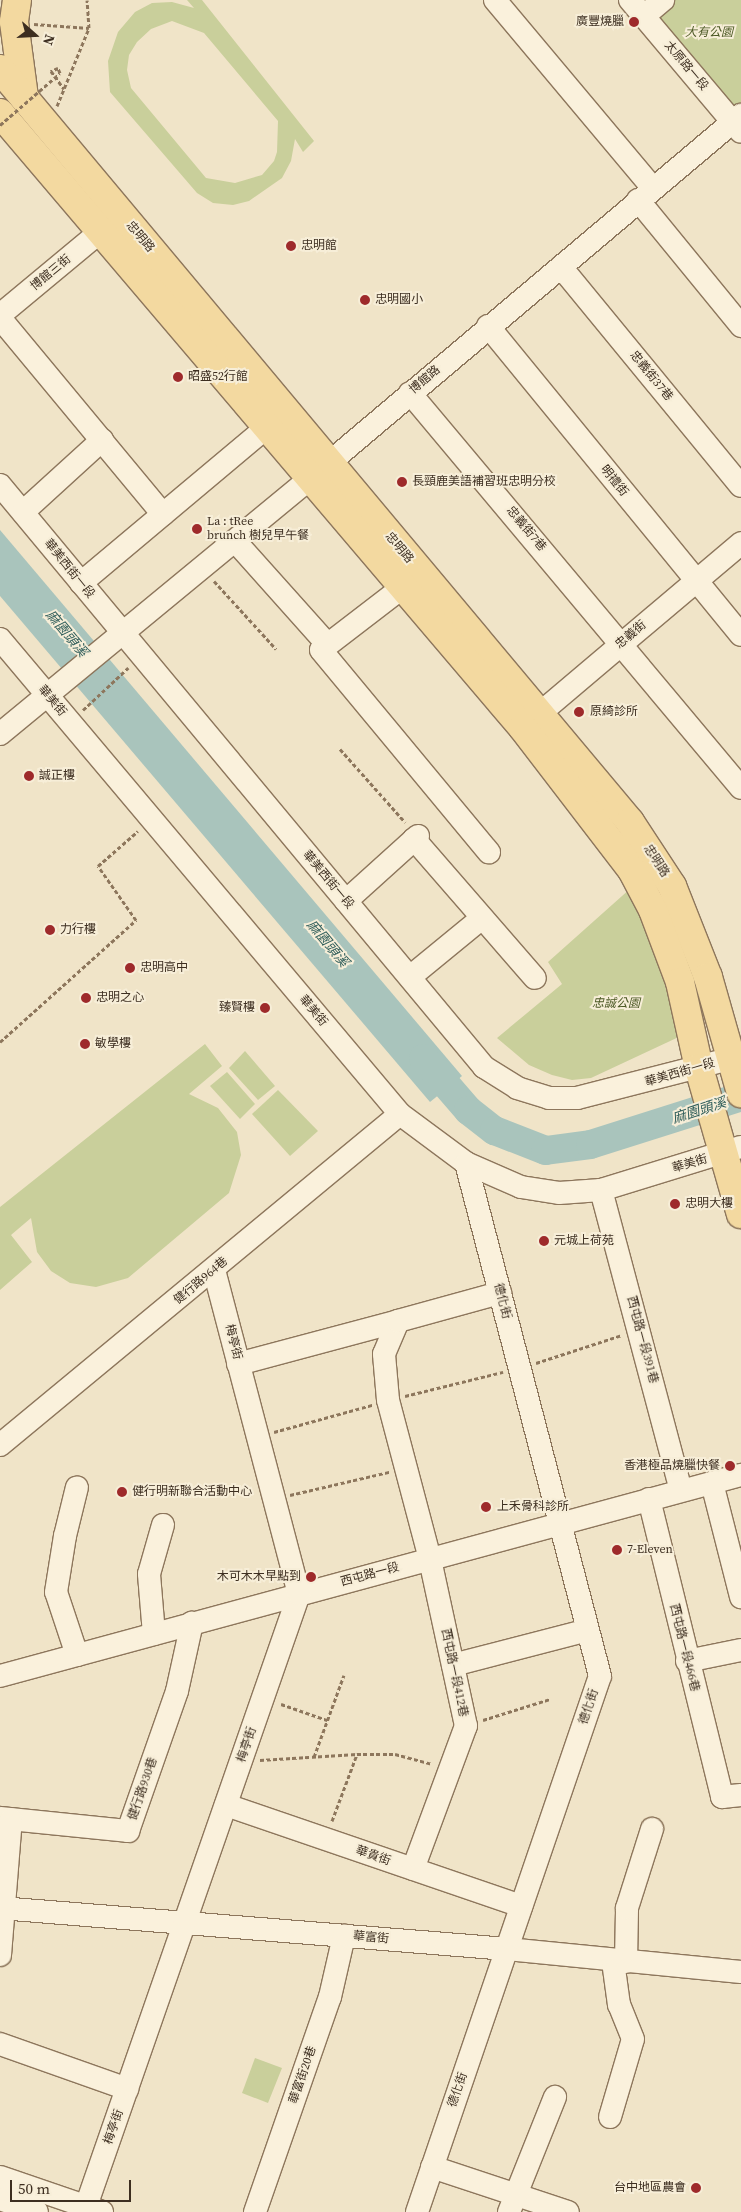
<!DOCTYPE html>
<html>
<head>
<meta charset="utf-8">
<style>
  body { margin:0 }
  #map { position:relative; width:741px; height:2212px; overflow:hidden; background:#f0e4c8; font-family:"Source Serif 4","Noto Sans TC",serif }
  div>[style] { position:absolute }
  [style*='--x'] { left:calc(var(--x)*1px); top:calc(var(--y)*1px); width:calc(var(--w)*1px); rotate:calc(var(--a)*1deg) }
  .green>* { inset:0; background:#c9cf9b }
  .water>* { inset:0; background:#a9c4bc }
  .river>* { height:29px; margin:-14.5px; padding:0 14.5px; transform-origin:14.5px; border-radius:14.5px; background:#a9c4bc }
  .path>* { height:3px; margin-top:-1.5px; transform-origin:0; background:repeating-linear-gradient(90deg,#8d765c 0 4px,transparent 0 6.5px) }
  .roads { filter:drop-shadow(1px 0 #8d765c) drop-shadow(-1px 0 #8d765c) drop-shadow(0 1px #8d765c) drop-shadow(0 -1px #8d765c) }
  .minor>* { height:22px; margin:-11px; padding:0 11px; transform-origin:11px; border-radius:11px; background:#faf1dc }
  .major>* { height:28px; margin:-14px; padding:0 14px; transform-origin:14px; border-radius:14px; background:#f3d9a0 }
  .path-bridge>* { height:3px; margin-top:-1.5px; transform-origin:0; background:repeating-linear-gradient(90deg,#8d765c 0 4px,transparent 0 6.5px) }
  .dots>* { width:14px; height:14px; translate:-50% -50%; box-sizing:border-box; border:2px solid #f7eed8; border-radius:50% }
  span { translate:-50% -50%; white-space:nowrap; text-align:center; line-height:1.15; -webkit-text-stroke:4px #f7eed8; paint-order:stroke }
  .poi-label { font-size:12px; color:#3d2e20 }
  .right { translate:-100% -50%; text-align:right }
  .left { translate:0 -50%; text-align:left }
  .park-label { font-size:12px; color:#4d5a26; font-style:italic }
  .street-label { font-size:12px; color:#3d2e20 }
  .water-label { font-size:14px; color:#2f5d5a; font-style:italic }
  .north { position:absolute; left:10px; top:10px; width:50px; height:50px; -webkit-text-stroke:4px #f7eed8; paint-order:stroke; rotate:109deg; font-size:14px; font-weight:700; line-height:20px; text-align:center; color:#3d2e20 }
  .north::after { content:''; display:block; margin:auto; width:18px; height:22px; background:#3d2e20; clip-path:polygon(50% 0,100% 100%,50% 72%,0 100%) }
  .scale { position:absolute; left:10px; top:2180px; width:121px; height:22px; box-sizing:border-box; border:2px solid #3d2e20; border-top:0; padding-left:6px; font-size:15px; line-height:18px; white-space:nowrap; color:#3d2e20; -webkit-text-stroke:4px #f7eed8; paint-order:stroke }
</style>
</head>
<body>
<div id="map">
  <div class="green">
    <div style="clip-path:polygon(evenodd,187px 0,202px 0,314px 141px,303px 152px,295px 139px,291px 161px,282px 178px,249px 201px,233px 205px,213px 203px,197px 193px,110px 92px,108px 61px,118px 32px,135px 12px,152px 3px,172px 2px,194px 8px,187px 0,172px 21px,204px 33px,278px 121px,277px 152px,274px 161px,262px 175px,235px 183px,206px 178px,131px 88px,127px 70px,129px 55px,137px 42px,151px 29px,172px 21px)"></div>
    <div style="clip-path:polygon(671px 0,741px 0,741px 110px,735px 115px,653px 15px)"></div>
    <div style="clip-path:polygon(631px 888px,641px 905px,683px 1035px,591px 1078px,572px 1080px,552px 1075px,529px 1065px,497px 1038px,562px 984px,548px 962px)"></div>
    <div style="clip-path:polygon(205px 1044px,222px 1066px,189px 1094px,218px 1108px,237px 1132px,241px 1155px,229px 1193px,128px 1278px,96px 1287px,70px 1283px,51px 1271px,37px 1252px,31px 1218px,11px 1235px,32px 1262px,0 1290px,0 1207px)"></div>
    <div style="clip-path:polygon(245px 1051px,275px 1086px,258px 1100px,229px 1068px)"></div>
    <div style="clip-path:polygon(227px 1072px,255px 1104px,240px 1119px,210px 1086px)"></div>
    <div style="clip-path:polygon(278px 1090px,318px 1131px,290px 1156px,252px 1114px)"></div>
    <div style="clip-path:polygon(255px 2058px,282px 2068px,268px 2103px,242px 2093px)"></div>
  </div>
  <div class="water">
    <div style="clip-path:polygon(0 530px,462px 1076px,430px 1102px,0 596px)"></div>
  </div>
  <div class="river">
    <div style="--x:423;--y:1058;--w:69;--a:49.1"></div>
    <div style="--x:468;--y:1110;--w:33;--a:38"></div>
    <div style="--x:494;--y:1130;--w:55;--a:21.4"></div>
    <div style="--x:545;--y:1150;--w:45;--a:-7.6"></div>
    <div style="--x:590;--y:1144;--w:158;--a:-17.6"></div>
  </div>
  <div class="path">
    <div style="--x:34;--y:24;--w:55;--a:4.2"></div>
    <div style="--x:60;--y:73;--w:5;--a:-112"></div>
    <div style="--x:58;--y:68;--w:8;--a:157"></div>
    <div style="--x:51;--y:71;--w:22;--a:54"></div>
    <div style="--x:57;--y:106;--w:84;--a:-67.7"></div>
    <div style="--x:89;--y:28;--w:28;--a:-94"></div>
    <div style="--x:214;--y:581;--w:92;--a:47.6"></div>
    <div style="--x:83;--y:710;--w:62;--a:-43"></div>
    <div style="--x:340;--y:749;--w:98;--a:48.3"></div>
    <div style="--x:0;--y:1042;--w:183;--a:-41.9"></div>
    <div style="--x:136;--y:920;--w:66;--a:-125.1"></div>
    <div style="--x:98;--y:866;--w:53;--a:-41.2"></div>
    <div style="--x:536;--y:1363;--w:90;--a:-18"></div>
    <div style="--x:405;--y:1396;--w:101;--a:-13.8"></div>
    <div style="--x:274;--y:1432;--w:102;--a:-15.4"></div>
    <div style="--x:290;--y:1495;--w:102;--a:-13.1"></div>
    <div style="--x:281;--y:1704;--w:49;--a:19.2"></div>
    <div style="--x:483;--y:1720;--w:70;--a:-17.4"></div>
    <div style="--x:314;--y:1757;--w:87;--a:-69.9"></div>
    <div style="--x:260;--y:1760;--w:97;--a:-3.5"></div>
    <div style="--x:332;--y:1821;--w:72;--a:-69.5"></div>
    <div style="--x:357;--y:1754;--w:38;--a:0"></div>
    <div style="--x:395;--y:1754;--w:38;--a:15"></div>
  </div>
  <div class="roads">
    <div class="minor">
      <div style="--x:495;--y:0;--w:246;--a:50"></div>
      <div style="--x:630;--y:0;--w:172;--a:49.9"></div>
      <div style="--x:644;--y:16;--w:25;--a:-40"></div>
      <div style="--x:638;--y:200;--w:163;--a:50.7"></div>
      <div style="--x:561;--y:267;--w:283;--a:50.6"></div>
      <div style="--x:0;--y:315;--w:131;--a:-39.7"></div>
      <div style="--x:0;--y:318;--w:255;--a:50.3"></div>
      <div style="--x:488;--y:326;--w:399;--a:50.7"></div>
      <div style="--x:410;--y:393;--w:515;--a:50.04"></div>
      <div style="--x:0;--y:485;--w:757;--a:50.25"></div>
      <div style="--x:484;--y:1067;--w:39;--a:32"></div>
      <div style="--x:517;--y:1088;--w:34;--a:17"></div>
      <div style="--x:549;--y:1098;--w:28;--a:0"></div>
      <div style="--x:577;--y:1098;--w:169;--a:-14.4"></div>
      <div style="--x:23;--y:512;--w:107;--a:-42.3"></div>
      <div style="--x:235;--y:541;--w:138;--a:48.2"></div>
      <div style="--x:81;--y:583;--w:243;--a:-40"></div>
      <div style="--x:403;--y:587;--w:103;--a:142.5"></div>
      <div style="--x:321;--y:650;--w:263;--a:50.3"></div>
      <div style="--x:0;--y:639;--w:621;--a:49.9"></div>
      <div style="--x:400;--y:1114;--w:82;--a:36.6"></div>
      <div style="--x:466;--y:1163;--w:60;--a:23.6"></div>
      <div style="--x:521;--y:1187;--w:38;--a:9"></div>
      <div style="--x:559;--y:1193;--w:42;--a:-4.1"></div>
      <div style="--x:601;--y:1190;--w:146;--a:-17.1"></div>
      <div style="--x:526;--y:725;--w:282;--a:-40.2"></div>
      <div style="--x:0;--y:734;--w:403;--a:-39.5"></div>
      <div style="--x:311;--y:478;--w:563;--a:-40.17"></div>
      <div style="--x:414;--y:839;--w:184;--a:49"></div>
      <div style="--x:346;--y:901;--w:97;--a:-42.1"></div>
      <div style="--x:410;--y:977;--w:93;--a:-39.3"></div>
      <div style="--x:601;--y:1190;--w:310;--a:75.1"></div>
      <div style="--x:238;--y:1364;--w:166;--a:-15"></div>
      <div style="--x:0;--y:1445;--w:519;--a:-39.61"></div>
      <div style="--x:712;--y:1483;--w:118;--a:75.7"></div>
      <div style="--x:649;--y:1499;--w:307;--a:76.2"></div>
      <div style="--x:722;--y:1797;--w:19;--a:-6"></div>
      <div style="--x:154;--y:1634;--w:60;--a:-94.8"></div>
      <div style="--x:149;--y:1574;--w:51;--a:-74.1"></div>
      <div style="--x:77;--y:1655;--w:66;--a:-108.4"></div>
      <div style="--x:56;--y:1592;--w:57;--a:-80.9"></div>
      <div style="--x:65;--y:1536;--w:50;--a:-76.2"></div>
      <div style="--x:687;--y:1661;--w:55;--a:-11.5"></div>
      <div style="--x:453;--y:1665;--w:139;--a:-14.5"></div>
      <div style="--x:0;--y:1676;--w:768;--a:-15.18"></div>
      <div style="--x:226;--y:1805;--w:312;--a:18.9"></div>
      <div style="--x:0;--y:1818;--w:129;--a:5.8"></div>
      <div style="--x:128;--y:1831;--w:148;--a:-70.7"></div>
      <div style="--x:177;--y:1691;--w:70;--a:-77.6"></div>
      <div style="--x:413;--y:1869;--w:153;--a:-69.7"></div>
      <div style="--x:466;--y:1726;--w:171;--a:-102.2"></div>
      <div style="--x:430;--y:1559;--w:164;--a:-104.8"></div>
      <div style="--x:388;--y:1400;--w:46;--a:-95"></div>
      <div style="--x:384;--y:1354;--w:36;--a:-67"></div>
      <div style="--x:398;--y:1321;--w:106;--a:-15.4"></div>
      <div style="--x:0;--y:1908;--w:509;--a:4.62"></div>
      <div style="--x:507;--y:1949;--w:235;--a:5.6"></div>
      <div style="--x:0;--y:1955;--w:136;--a:-85.4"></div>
      <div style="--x:626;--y:1962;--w:54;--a:-88.9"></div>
      <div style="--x:627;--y:1908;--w:83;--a:-72.4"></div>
      <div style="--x:0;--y:2044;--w:135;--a:19.5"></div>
      <div style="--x:610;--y:2117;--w:81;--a:-73.6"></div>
      <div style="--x:633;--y:2039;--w:37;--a:-112"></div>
      <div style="--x:619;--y:2005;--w:44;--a:-97.8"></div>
      <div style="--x:432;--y:2167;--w:143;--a:18.3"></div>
      <div style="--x:0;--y:2177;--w:108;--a:18.9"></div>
      <div style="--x:0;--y:2199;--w:39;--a:19"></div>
      <div style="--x:84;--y:2212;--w:654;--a:-70.82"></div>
      <div style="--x:299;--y:1594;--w:335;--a:-104.7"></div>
      <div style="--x:255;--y:2212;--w:228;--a:-70.8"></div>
      <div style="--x:330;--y:1997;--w:63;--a:-77.1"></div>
      <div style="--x:417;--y:2212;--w:566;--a:-71.15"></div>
      <div style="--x:600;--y:1676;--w:530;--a:-104.64"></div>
      <div style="--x:509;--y:2212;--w:124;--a:-68.2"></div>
    </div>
    <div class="major">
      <div style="--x:17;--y:0;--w:22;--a:98"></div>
      <div style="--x:14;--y:22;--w:76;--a:82.4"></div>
      <div style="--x:0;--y:69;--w:982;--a:50.08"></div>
      <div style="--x:630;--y:822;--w:77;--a:56.7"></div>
      <div style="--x:672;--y:886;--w:98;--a:68.4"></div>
      <div style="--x:708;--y:977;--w:121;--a:74.1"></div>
      <div style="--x:0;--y:113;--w:807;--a:49.62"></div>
      <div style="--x:523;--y:728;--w:179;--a:52.5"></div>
      <div style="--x:632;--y:870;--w:45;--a:62.3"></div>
      <div style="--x:653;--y:910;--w:77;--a:69.4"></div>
      <div style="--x:680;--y:982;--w:88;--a:77.5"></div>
      <div style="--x:699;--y:1068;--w:152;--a:74"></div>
    </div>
  </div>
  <div class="path-bridge">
    <div style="--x:0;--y:125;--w:79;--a:-40.9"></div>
  </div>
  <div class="dots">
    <div style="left:634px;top:22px;background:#9e2a2b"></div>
    <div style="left:291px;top:246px;background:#9e2a2b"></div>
    <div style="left:365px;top:300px;background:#9e2a2b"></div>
    <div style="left:178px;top:377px;background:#9e2a2b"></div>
    <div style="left:402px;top:482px;background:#9e2a2b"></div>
    <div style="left:197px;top:529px;background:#9e2a2b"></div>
    <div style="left:579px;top:712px;background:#9e2a2b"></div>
    <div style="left:29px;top:776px;background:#9e2a2b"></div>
    <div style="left:50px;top:930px;background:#9e2a2b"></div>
    <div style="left:130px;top:968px;background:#9e2a2b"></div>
    <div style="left:86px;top:998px;background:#9e2a2b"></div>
    <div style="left:265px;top:1008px;background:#9e2a2b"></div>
    <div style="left:85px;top:1044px;background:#9e2a2b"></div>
    <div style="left:675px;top:1204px;background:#9e2a2b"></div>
    <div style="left:544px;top:1241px;background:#9e2a2b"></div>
    <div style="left:730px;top:1466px;background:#9e2a2b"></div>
    <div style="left:122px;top:1492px;background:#9e2a2b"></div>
    <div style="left:486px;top:1507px;background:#9e2a2b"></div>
    <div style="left:617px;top:1550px;background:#9e2a2b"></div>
    <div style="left:311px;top:1577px;background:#9e2a2b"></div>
    <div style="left:696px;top:2188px;background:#9e2a2b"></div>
  </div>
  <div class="poi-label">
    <span class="right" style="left:624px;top:22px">廣豐燒臘</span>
    <span class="left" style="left:301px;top:246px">忠明館</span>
    <span class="left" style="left:375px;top:300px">忠明國小</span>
    <span class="left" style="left:188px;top:377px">昭盛52行館</span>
    <span class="left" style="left:412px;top:482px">長頸鹿美語補習班忠明分校</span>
    <span class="left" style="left:207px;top:529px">La : tRee<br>brunch 樹兒早午餐</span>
    <span class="left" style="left:590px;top:712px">原綺診所</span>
    <span class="left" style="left:39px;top:776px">誠正樓</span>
    <span class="left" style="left:60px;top:930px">力行樓</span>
    <span class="left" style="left:140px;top:968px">忠明高中</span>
    <span class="left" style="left:96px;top:998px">忠明之心</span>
    <span class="right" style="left:255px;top:1008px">臻賢樓</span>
    <span class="left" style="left:95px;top:1044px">敏學樓</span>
    <span class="left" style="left:685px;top:1204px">忠明大樓</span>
    <span class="left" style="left:554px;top:1241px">元城上荷苑</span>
    <span class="right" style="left:720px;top:1466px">香港極品燒臘快餐</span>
    <span class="left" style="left:132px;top:1492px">健行明新聯合活動中心</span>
    <span class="left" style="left:497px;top:1507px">上禾骨科診所</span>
    <span class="left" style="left:627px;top:1550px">7-Eleven</span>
    <span class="right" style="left:301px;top:1577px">木可木木早點到</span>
    <span class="right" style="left:686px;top:2188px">台中地區農會</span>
  </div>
  <div class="park-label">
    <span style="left:709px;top:33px">大有公園</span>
    <span style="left:616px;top:1004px">忠誠公園</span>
  </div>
  <div class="street-label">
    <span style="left:686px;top:66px;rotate:50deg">太原路一段</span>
    <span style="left:140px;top:237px;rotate:50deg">忠明路</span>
    <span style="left:51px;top:273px;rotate:-40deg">博館三街</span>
    <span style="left:651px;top:376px;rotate:51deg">忠義街37巷</span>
    <span style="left:425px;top:380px;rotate:-40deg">博館路</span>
    <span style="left:614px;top:481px;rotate:51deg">明禮街</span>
    <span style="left:526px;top:529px;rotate:50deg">忠義街7巷</span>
    <span style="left:399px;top:548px;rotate:50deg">忠明路</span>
    <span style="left:69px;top:569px;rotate:51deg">華美西街一段</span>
    <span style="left:631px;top:635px;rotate:-40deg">忠義街</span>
    <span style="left:52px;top:701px;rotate:50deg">華美街</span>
    <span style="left:656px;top:861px;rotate:57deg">忠明路</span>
    <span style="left:328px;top:880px;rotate:50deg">華美西街一段</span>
    <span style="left:313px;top:1011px;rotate:50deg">華美街</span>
    <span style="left:680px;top:1073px;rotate:-16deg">華美西街一段</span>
    <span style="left:690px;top:1164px;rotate:-16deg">華美街</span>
    <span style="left:201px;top:1281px;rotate:-40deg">健行路964巷</span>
    <span style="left:502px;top:1301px;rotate:76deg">德化街</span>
    <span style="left:642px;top:1340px;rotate:75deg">西屯路一段391巷</span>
    <span style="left:233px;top:1342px;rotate:76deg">梅亭街</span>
    <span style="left:370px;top:1575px;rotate:-15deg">西屯路一段</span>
    <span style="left:684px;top:1648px;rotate:76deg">西屯路一段466巷</span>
    <span style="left:454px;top:1673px;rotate:78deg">西屯路一段412巷</span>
    <span style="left:589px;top:1707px;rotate:-71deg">德化街</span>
    <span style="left:247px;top:1745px;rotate:-71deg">梅亭街</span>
    <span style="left:143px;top:1789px;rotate:-71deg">健行路930巷</span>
    <span style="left:373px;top:1856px;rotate:19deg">華貴街</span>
    <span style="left:371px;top:1938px;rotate:5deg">華富街</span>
    <span style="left:303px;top:2075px;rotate:-71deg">華富街20巷</span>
    <span style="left:458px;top:2090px;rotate:-71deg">德化街</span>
    <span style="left:114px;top:2127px;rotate:-71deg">梅亭街</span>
  </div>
  <div class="water-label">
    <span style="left:67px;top:633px;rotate:50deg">麻園頭溪</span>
    <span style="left:328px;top:943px;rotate:50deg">麻園頭溪</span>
    <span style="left:699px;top:1110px;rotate:-18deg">麻園頭溪</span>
  </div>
  <div class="north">N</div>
  <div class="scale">50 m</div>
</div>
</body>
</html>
